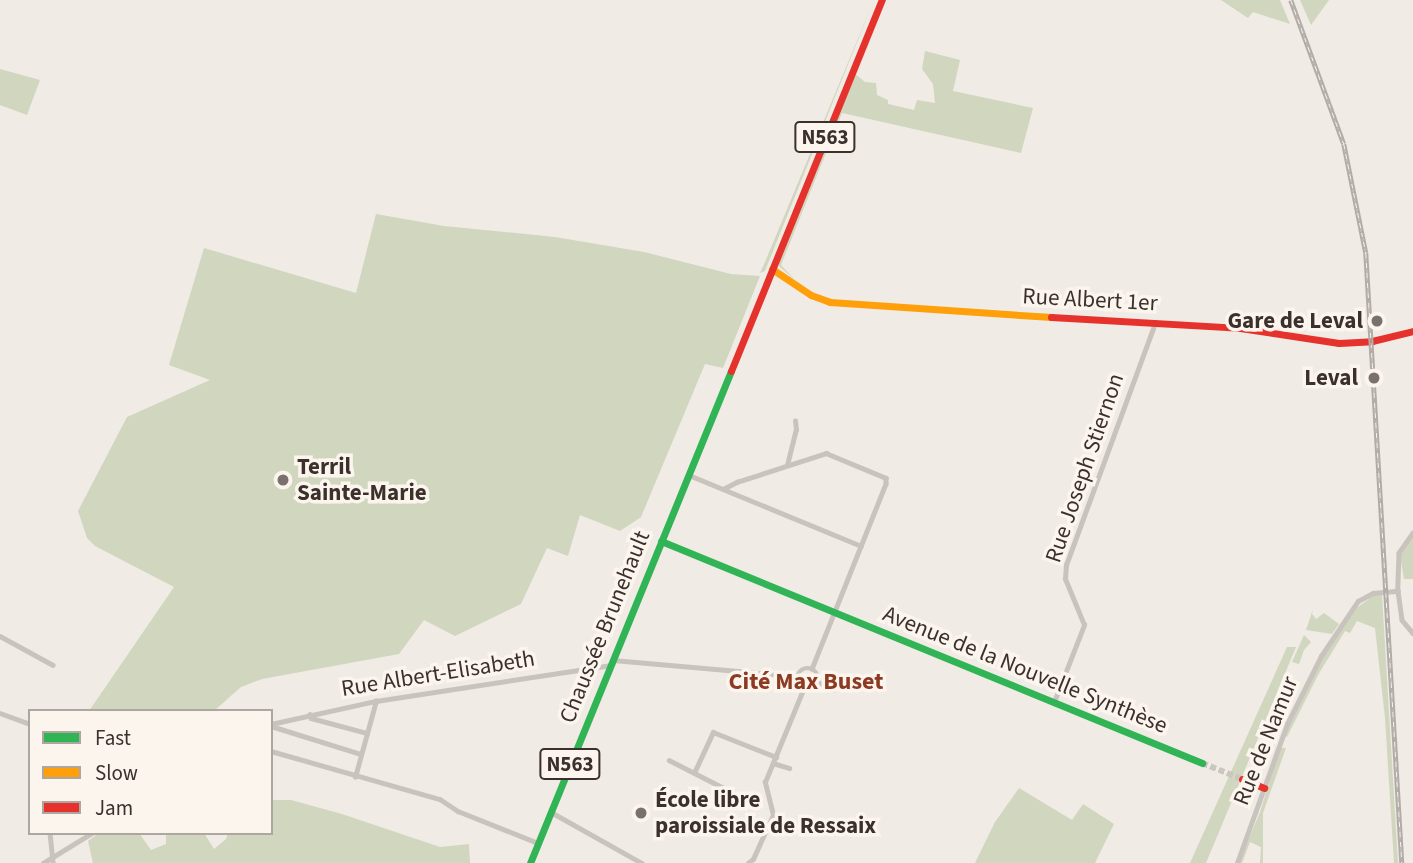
<!DOCTYPE html>
<html>
<head>
<meta charset="utf-8">
<style>
  body { margin:0 }
  #map { position:relative; width:1413px; height:863px; overflow:hidden; background:#f0ebe5; font-family:"Source Sans 3",sans-serif }
  div>[style] { position:absolute }
  [style*='--x'] { left:calc(var(--x)*1px); top:calc(var(--y)*1px); width:calc(var(--w)*1px); rotate:calc(var(--a)*1deg) }
  .green>* { inset:0; background:#d1d6bf }
  .secondary-tunnel>* { height:6px; margin-top:-3px; transform-origin:0; background:repeating-linear-gradient(90deg,#ccc6c0 0 6px,transparent 0 9px) }
  .street>* { height:4.5px; margin:-2.25px; padding:0 2.25px; transform-origin:2.25px; border-radius:2.25px; background:#c9c3be }
  .street>.ring { margin:-2.25px; padding:0; box-sizing:content-box; background:none; border:4.5px solid #c9c3be; border-radius:50% }
  .fast>* { height:7px; margin:-3.5px; padding:0 3.5px; transform-origin:3.5px; border-radius:3.5px; background:#30b455 }
  .slow>* { height:7px; margin:-3.5px; padding:0 3.5px; transform-origin:3.5px; border-radius:3.5px; background:#ff9f0a }
  .jam>* { height:7px; margin:-3.5px; padding:0 3.5px; transform-origin:3.5px; border-radius:3.5px; background:#e5322d }
  .rail>* { height:4.5px; margin-top:-2.25px; transform-origin:0; background:repeating-linear-gradient(90deg,#fbf5ee 0 5px,#b1aca8 0 10px); box-sizing:border-box; border-block:2px solid #b1aca8 }
  .dots>* { width:19px; height:19px; translate:-50% -50%; box-sizing:border-box; border:4px solid #fbf5ee; border-radius:50% }
  span { translate:-50% -50%; white-space:nowrap; text-align:center; line-height:1.15; -webkit-text-stroke:7px #fbf5ee; paint-order:stroke }
  .shield-label span { padding:2px 5px; background:#fbf5ee; border:2px solid; border-radius:5px; -webkit-text-stroke-width:0 }
  .shield-label { font-size:21px; color:#3b302b; font-weight:700 }
  .street-label { font-size:23px; color:#3b302b }
  .poi-label { font-size:23px; color:#3b302b; font-weight:700 }
  .right { translate:-100% -50%; text-align:right }
  .left { translate:0 -50%; text-align:left }
  .neighbourhood-label { font-size:24px; color:#8c3b22; font-weight:700 }
  .legend { position:absolute; left:28px; top:709px; width:245px; height:126px; box-sizing:border-box; background:#fbf5ee; border:2px solid #aea6a0; margin:0; padding:9px 12px; list-style:none; font-size:21px; color:#3b302b }
  .legend li { display:flex; align-items:center; gap:14px; height:35px }
  .legend b { width:35px; border:2px solid #aea6a0 }
</style>
</head>
<body>
<div id="map">
  <div class="green">
    <div style="clip-path:polygon(874px 0,765px 271px,760px 273px,765px 262px)"></div>
    <div style="clip-path:polygon(1221px 0,1280px 0,1290px 24px,1253px 12px,1248px 18px)"></div>
    <div style="clip-path:polygon(1300px 0,1329px 0,1311px 25px)"></div>
    <div style="clip-path:polygon(925px 51px,960px 60px,953px 91px,1033px 108px,1021px 153px,842px 113px,781px 265px,795px 280px,779px 266px,779px 258px,854px 73px,865px 82px,876px 83px,877px 95px,888px 100px,888px 104px,914px 110px,917px 100px,935px 103px,933px 84px,922px 69px)"></div>
    <div style="clip-path:polygon(0 69px,40px 80px,27px 115px,0 105px)"></div>
    <div style="clip-path:polygon(376px 214px,444px 226px,555px 237px,644px 252px,731px 274px,760px 276px,723px 368px,705px 364px,641px 517px,620px 531px,580px 515px,568px 556px,547px 548px,521px 604px,455px 636px,424px 620px,399px 654px,262px 679px,241px 687px,214px 711px,89px 711px,174px 587px,95px 546px,87px 538px,78px 511px,127px 417px,210px 380px,169px 365px,204px 248px,356px 293px)"></div>
    <div style="clip-path:polygon(1413px 535px,1413px 579px,1404px 579px,1400px 555px)"></div>
    <div style="clip-path:polygon(1376px 594px,1382px 595px,1398px 863px,1394px 863px,1385px 718px,1375px 628px,1357px 621px,1350px 633px,1345px 631px,1318px 675px,1287px 737px,1284px 735px,1323px 655px,1355px 609px)"></div>
    <div style="clip-path:polygon(1313px 609px,1312px 614px,1316px 619px,1324px 613px,1339px 624px,1332px 634px,1306px 630px)"></div>
    <div style="clip-path:polygon(1304px 635px,1311px 642px,1304px 650px,1299px 664px,1292px 662px)"></div>
    <div style="clip-path:polygon(1287px 647px,1296px 647px,1206px 863px,1190px 863px)"></div>
    <div style="clip-path:polygon(1280px 748px,1286px 748px,1263px 813px,1263px 863px,1260px 863px,1261px 847px,1250px 842px,1242px 863px,1239px 863px,1260px 812px)"></div>
    <div style="clip-path:polygon(1019px 788px,1072px 820px,1083px 804px,1114px 824px,1095px 863px,975px 863px,995px 822px)"></div>
    <div style="clip-path:polygon(271px 800px,291px 800px,342px 814px,440px 847px,469px 844px,470px 863px,93px 863px,88px 841px,99px 833px,139px 833px,151px 850px,166px 844px,166px 833px,204px 833px,214px 849px,226px 839px,228px 833px,271px 833px)"></div>
  </div>
  <div class="secondary-tunnel">
    <div style="--x:1202;--y:763;--w:43;--a:21.8"></div>
  </div>
  <div class="street">
    <div style="--x:787;--y:465;--w:36;--a:-76"></div>
    <div style="--x:796;--y:430;--w:9;--a:-96"></div>
    <div style="--x:689;--y:475;--w:186;--a:22.4"></div>
    <div style="--x:723;--y:489;--w:16;--a:-27"></div>
    <div style="--x:737;--y:482;--w:94;--a:-18"></div>
    <div style="--x:826;--y:453;--w:65;--a:22.6"></div>
    <div style="--x:886;--y:478;--w:6;--a:90"></div>
    <div style="--x:886;--y:484;--w:199;--a:111.8"></div>
    <div style="--x:1413;--y:533;--w:24;--a:125"></div>
    <div style="--x:1399;--y:553;--w:38;--a:92"></div>
    <div style="--x:1398;--y:591;--w:29;--a:82"></div>
    <div style="--x:1402;--y:620;--w:17;--a:50"></div>
    <div style="--x:0;--y:636;--w:60;--a:28.7"></div>
    <div style="--x:613;--y:660;--w:185;--a:5"></div>
    <div class="ring" style="left:797px;top:668px;width:17.5px;height:17.5px"></div>
    <div style="--x:818;--y:682;--w:17;--a:25"></div>
    <div style="--x:1054;--y:702;--w:83;--a:-68.7"></div>
    <div style="--x:1084;--y:625;--w:50;--a:-112.4"></div>
    <div style="--x:1065;--y:579;--w:14;--a:-86"></div>
    <div style="--x:1066;--y:565;--w:258;--a:-69.8"></div>
    <div style="--x:0;--y:713;--w:32;--a:20"></div>
    <div style="--x:310;--y:714;--w:4;--a:76"></div>
    <div style="--x:311;--y:718;--w:58;--a:15"></div>
    <div style="--x:271;--y:724;--w:107;--a:-12.4"></div>
    <div style="--x:376;--y:701;--w:238;--a:-8.7"></div>
    <div style="--x:271;--y:726;--w:94;--a:17.3"></div>
    <div style="--x:271;--y:751;--w:176;--a:15.9"></div>
    <div style="--x:440;--y:799;--w:22;--a:34"></div>
    <div style="--x:458;--y:811;--w:86;--a:21.8"></div>
    <div style="--x:669;--y:760;--w:66;--a:27"></div>
    <div style="--x:773;--y:763;--w:17;--a:17"></div>
    <div style="--x:694;--y:773;--w:45;--a:-65.1"></div>
    <div style="--x:713;--y:732;--w:68;--a:21.6"></div>
    <div style="--x:355;--y:777;--w:79;--a:-74.6"></div>
    <div style="--x:551;--y:812;--w:104;--a:29.3"></div>
    <div style="--x:50;--y:833;--w:30;--a:84"></div>
    <div style="--x:43;--y:863;--w:57;--a:-31.5"></div>
    <div style="--x:748;--y:863;--w:6;--a:-39"></div>
    <div style="--x:753;--y:859;--w:48;--a:-65.6"></div>
    <div style="--x:773;--y:815;--w:34;--a:-104"></div>
    <div style="--x:765;--y:782;--w:100;--a:-67.6"></div>
    <div style="--x:1237;--y:863;--w:148;--a:-70.2"></div>
    <div style="--x:1287;--y:724;--w:76;--a:-63.4"></div>
    <div style="--x:1321;--y:656;--w:66;--a:-56.1"></div>
    <div style="--x:1358;--y:601;--w:17;--a:-28"></div>
    <div style="--x:1373;--y:593;--w:25;--a:-5"></div>
  </div>
  <div class="fast">
    <div style="--x:661;--y:541;--w:585;--a:22.31"></div>
    <div style="--x:530;--y:863;--w:531;--a:-67.78"></div>
  </div>
  <div class="slow">
    <div style="--x:772;--y:269;--w:47;--a:33.7"></div>
    <div style="--x:811;--y:295;--w:20;--a:20"></div>
    <div style="--x:830;--y:302;--w:222;--a:3.9"></div>
  </div>
  <div class="jam">
    <div style="--x:1051;--y:317;--w:189;--a:3.3"></div>
    <div style="--x:1240;--y:328;--w:100;--a:8.6"></div>
    <div style="--x:1339;--y:343;--w:33;--a:-3"></div>
    <div style="--x:1372;--y:341;--w:42;--a:-13.7"></div>
    <div style="--x:731;--y:371;--w:401;--a:-67.9"></div>
    <div style="--x:1242;--y:779;--w:24;--a:22"></div>
  </div>
  <div class="rail">
    <div style="--x:1291;--y:0;--w:153;--a:69.8"></div>
    <div style="--x:1344;--y:144;--w:111;--a:78.6"></div>
    <div style="--x:1366;--y:253;--w:611;--a:86.62"></div>
  </div>
  <div class="dots">
    <div style="left:1377px;top:321px;background:#7a716c"></div>
    <div style="left:1374px;top:378px;background:#7a716c"></div>
    <div style="left:283px;top:480px;background:#7a716c"></div>
    <div style="left:641px;top:813px;background:#7a716c"></div>
  </div>
  <div class="shield-label">
    <span style="left:825px;top:137px">N563</span>
    <span style="left:570px;top:764px">N563</span>
  </div>
  <div class="street-label">
    <span style="left:1090px;top:300px;rotate:3deg">Rue Albert 1er</span>
    <span style="left:1085px;top:468px;rotate:-71deg">Rue Joseph Stiernon</span>
    <span style="left:605px;top:627px;rotate:-68deg">Chaussée Brunehault</span>
    <span style="left:1025px;top:670px;rotate:22deg">Avenue de la Nouvelle Synthèse</span>
    <span style="left:438px;top:674px;rotate:-9deg">Rue Albert-Elisabeth</span>
    <span style="left:1266px;top:741px;rotate:-68deg">Rue de Namur</span>
  </div>
  <div class="poi-label">
    <span class="right" style="left:1363px;top:321px">Gare de Leval</span>
    <span class="right" style="left:1358px;top:378px">Leval</span>
    <span class="left" style="left:297px;top:480px">Terril<br>Sainte-Marie</span>
    <span class="left" style="left:655px;top:813px">École libre<br>paroissiale de Ressaix</span>
  </div>
  <div class="neighbourhood-label">
    <span style="left:806px;top:682px">Cité Max Buset</span>
  </div>
  <ul class="legend">
  <li><b style="height:9px;background:#30b455"></b>Fast</li>
  <li><b style="height:9px;background:#ff9f0a"></b>Slow</li>
  <li><b style="height:9px;background:#e5322d"></b>Jam</li>
  </ul>
</div>
</body>
</html>
